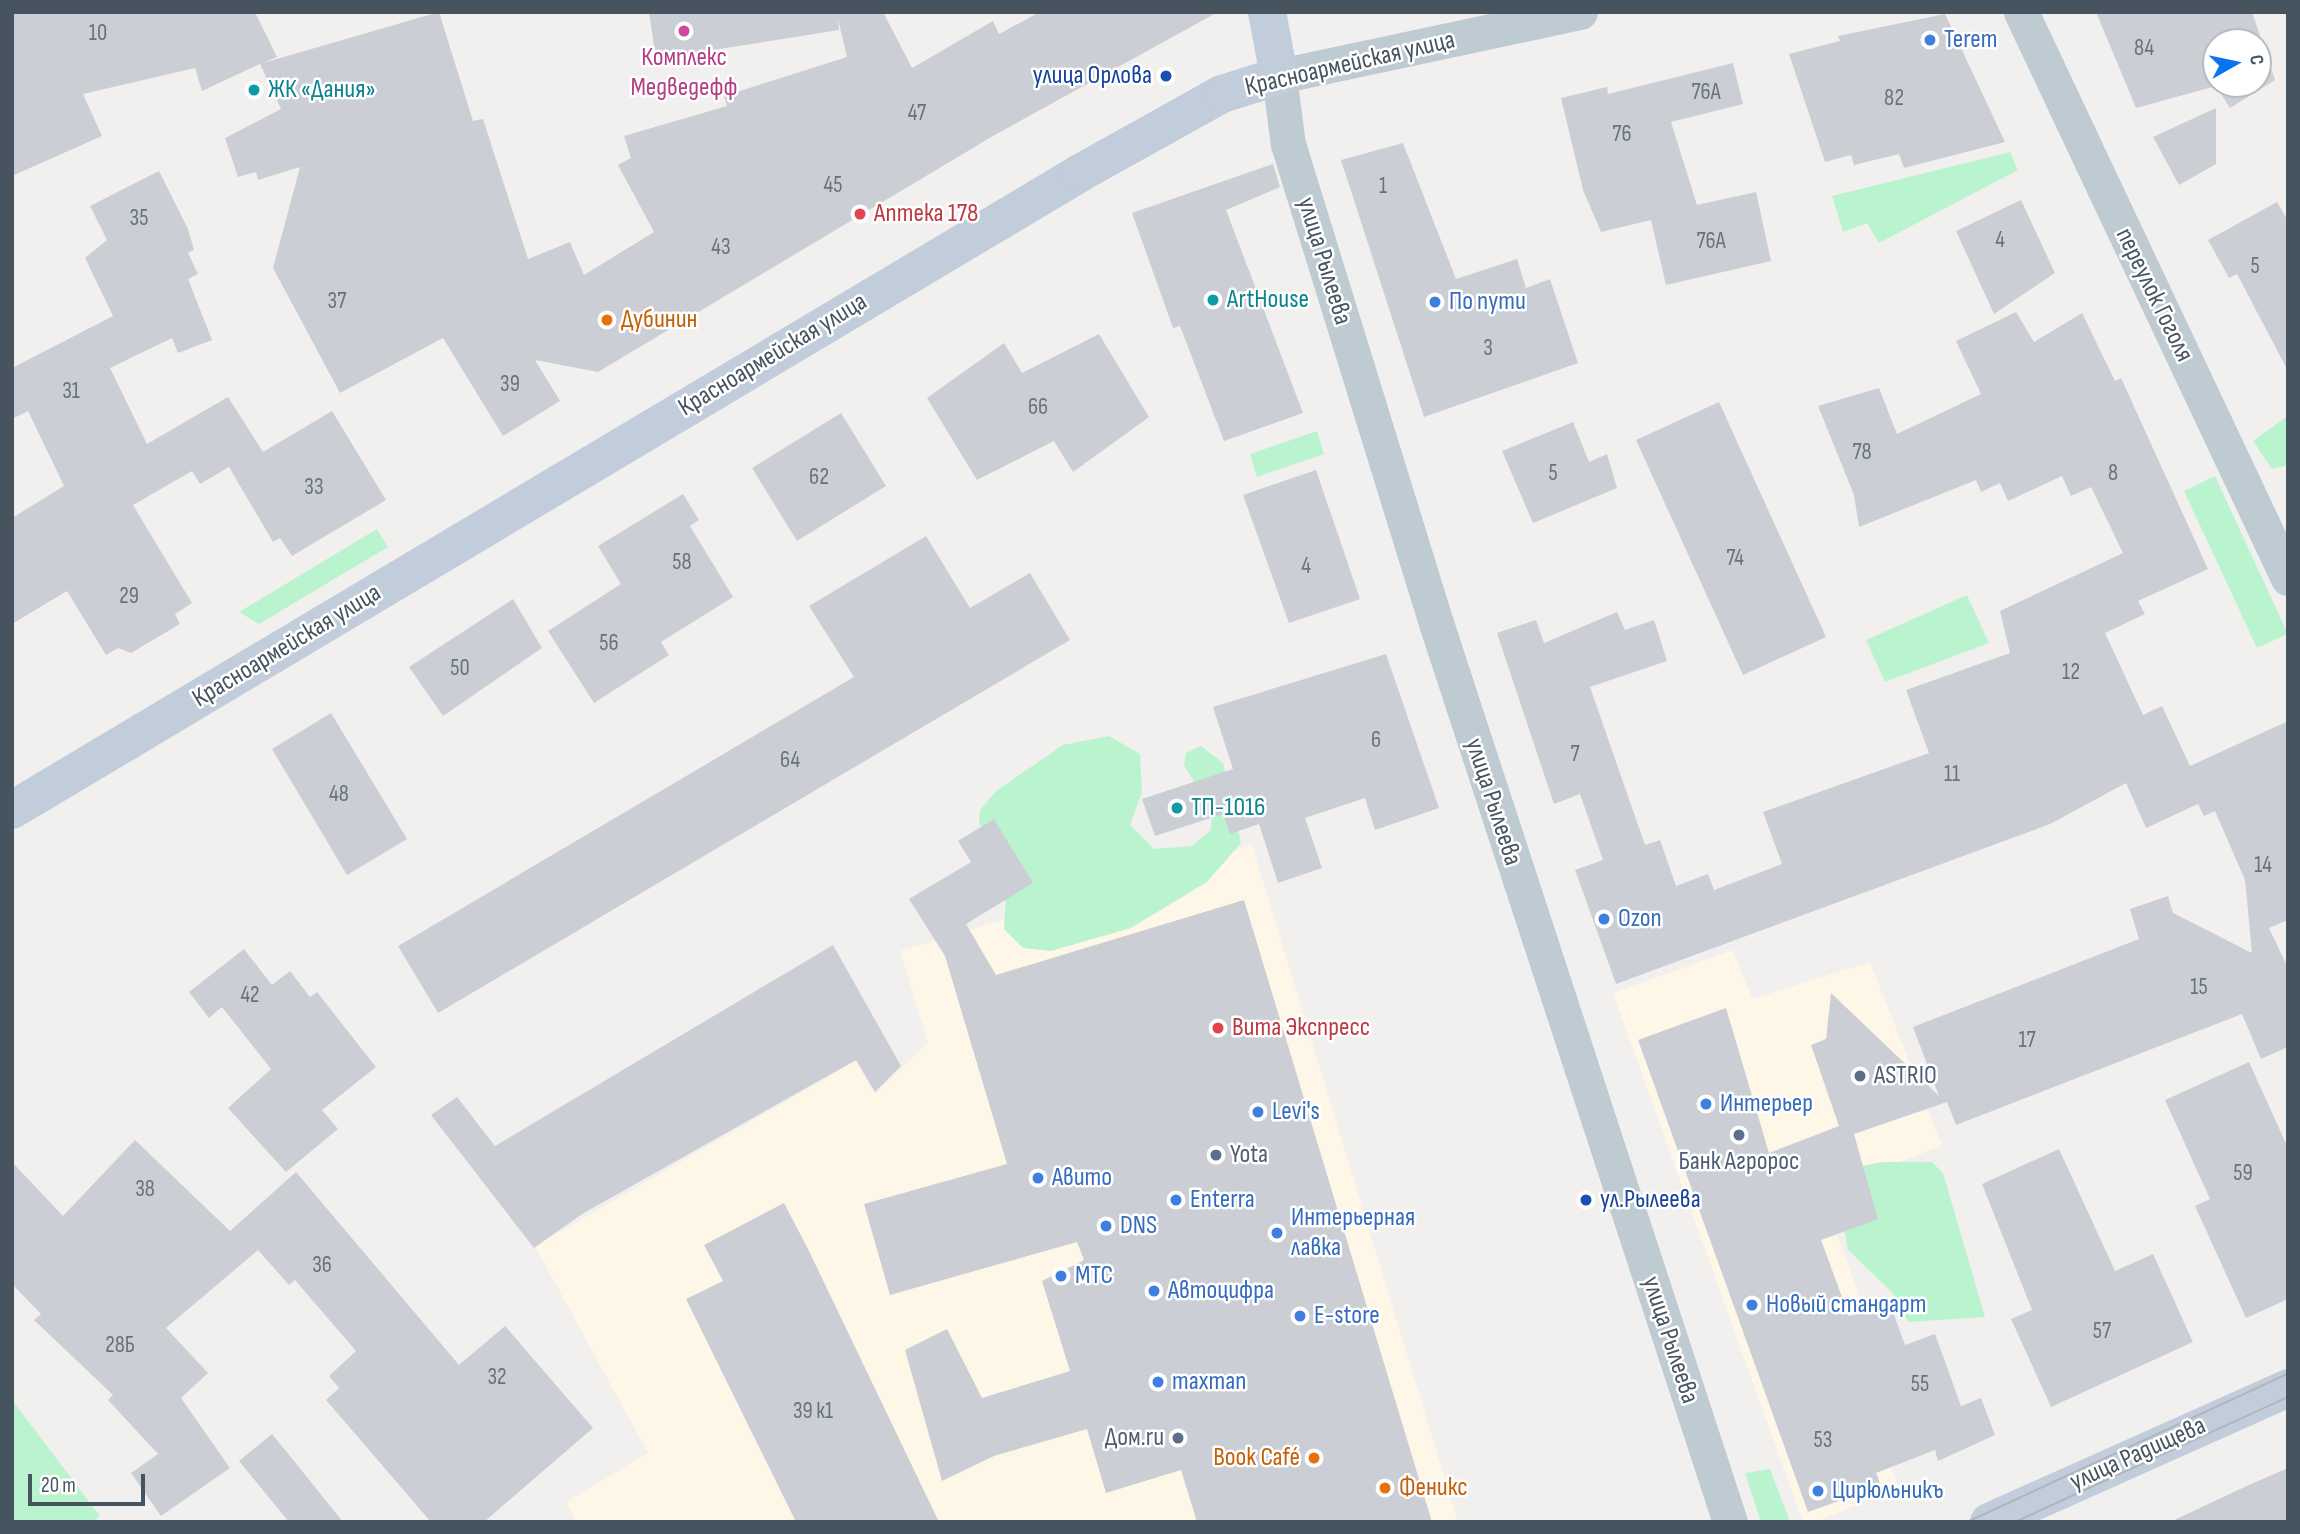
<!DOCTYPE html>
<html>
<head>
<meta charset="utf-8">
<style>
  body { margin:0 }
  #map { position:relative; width:2300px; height:1534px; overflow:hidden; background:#f2efef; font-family:"Sofia Sans Condensed",sans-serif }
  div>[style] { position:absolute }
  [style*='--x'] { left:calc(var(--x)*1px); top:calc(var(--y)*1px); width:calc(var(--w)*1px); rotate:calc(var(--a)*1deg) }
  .commercial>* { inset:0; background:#fef7e8 }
  .green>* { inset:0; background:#baf4cf }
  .building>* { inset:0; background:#cbcfd5 }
  .street>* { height:35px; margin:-17.5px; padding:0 17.5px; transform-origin:17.5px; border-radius:17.5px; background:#bfcbd3 }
  .secondary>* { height:38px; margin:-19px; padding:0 19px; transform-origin:19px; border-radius:19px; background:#c1cdda }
  .tram>* { height:2px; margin:-1px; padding:0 1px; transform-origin:1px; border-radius:1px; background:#b1b5bb }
  .dots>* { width:19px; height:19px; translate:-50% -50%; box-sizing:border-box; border:4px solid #fff; border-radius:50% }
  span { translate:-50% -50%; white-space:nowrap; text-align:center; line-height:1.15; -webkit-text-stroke:5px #fff; paint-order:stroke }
  .number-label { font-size:23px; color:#67737c }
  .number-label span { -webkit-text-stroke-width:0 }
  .shop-label { font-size:26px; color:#366cbe }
  .left { translate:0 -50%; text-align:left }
  .hotel-label { font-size:26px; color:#b23c85 }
  .street-label { font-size:26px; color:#46545f }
  .transit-label { font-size:26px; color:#164399 }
  .right { translate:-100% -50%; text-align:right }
  .culture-label { font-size:26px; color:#0d838f }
  .health-label { font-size:26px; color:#be3a42 }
  .food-label { font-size:26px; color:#c56008 }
  .service-label { font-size:26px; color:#4e5e75 }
  .frame { position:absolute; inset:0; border:14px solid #46545f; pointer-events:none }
  .north { position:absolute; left:2202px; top:28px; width:70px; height:70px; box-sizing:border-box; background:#fff; border:2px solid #b5bbbf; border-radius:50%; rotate:81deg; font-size:19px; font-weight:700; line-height:28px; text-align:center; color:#46545f }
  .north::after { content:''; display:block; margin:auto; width:24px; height:32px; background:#0874f4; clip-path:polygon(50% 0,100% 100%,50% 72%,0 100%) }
  .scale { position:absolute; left:28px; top:1474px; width:117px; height:32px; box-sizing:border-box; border:4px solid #46545f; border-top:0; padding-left:9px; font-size:21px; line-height:24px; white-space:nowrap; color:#46545f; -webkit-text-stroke:5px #fff; paint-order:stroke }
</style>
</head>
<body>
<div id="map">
  <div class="commercial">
    <div style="clip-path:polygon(1252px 845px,1458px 1522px,576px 1522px,566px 1502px,648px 1453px,535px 1246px,856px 1061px,875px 1094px,928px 1043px,900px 951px)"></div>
    <div style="clip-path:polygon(1733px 950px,1752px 999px,1870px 962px,1942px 1146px,1821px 1190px,1870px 1326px,1843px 1337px,1898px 1486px,1816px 1522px,1803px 1522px,1613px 993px)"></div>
  </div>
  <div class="green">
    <div style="clip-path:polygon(2010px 152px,2018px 170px,1879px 243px,1867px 223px,1843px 232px,1832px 196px)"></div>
    <div style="clip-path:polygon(2286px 417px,2288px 465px,2272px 469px,2253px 441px)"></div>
    <div style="clip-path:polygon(1317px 431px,1324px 454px,1257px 477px,1250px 454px)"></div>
    <div style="clip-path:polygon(2215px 476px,2288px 634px,2257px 648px,2184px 491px)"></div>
    <div style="clip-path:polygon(377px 529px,388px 547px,259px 624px,239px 612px)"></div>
    <div style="clip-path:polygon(1967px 595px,1989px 643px,1885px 682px,1866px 640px)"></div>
    <div style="clip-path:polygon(1109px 736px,1140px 754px,1142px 792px,1130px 825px,1154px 849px,1192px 846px,1211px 830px,1212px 811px,1184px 765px,1186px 753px,1201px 746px,1223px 763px,1241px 843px,1207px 882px,1131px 928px,1051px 951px,1023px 948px,1004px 929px,1007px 881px,979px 823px,980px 810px,996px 791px,1063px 745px)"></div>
    <div style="clip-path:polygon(1883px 1162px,1932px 1162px,1943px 1173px,1985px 1317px,1908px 1322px,1892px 1292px,1848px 1250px,1840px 1208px,1861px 1166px)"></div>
    <div style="clip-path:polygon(12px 1400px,100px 1516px,93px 1522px,12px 1522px)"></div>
    <div style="clip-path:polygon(1770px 1469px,1790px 1522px,1761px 1522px,1745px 1473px)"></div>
  </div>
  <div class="building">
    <div style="clip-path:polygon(12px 12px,255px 12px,277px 57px,263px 63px,439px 12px,473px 121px,483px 119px,528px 259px,570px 242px,584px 275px,654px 232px,618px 165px,631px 158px,624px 136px,727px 106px,724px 96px,847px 57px,838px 19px,839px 30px,656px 59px,649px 12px,883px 12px,912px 68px,993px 21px,999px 34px,1040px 12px,1218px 12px,993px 136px,598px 372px,535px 360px,560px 401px,503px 436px,443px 338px,340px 393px,273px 268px,300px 167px,258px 180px,256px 172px,238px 177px,225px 138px,281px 109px,260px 64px,202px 91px,195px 68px,83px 94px,102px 136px,12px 176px)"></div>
    <div style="clip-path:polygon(evenodd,2096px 12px,2252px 12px,2275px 80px,2230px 108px,2216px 86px,2136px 108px,2096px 12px,2216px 42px,2258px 42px,2258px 84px,2216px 84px,2216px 42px)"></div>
    <div style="clip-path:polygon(1945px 14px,2005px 142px,1904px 168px,1899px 154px,1854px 165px,1851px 155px,1825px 162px,1789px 54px,1840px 41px,1838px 36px)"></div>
    <div style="clip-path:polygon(1733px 63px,1743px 104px,1671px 122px,1697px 205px,1756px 192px,1771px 261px,1666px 285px,1651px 220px,1601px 232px,1583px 190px,1561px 98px,1607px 87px,1608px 94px)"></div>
    <div style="clip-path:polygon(2216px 108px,2216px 164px,2179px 185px,2153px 137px)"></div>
    <div style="clip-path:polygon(1403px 143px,1456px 279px,1517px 259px,1526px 288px,1550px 279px,1578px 363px,1424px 417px,1341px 160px)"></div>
    <div style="clip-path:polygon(1273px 164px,1280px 187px,1226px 210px,1303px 413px,1224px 441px,1180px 326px,1173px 328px,1132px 213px)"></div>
    <div style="clip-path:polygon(159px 171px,188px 229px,194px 250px,188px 253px,198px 274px,188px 279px,212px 340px,178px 353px,172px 338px,110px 368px,147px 444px,228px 397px,263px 452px,332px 411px,386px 500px,292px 556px,280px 538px,273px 542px,229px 467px,200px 484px,192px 471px,133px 505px,192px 603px,175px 614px,180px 624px,131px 653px,118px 648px,106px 655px,67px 591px,12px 624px,12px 518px,64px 486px,28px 411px,12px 419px,12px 368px,113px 316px,85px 258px,107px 240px,90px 206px)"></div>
    <div style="clip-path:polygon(2021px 200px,2055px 273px,1994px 314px,1956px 231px)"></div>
    <div style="clip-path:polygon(2277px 202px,2288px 221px,2288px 371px,2237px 274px,2229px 278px,2208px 240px)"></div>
    <div style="clip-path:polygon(2016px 312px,2034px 342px,2082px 313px,2115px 381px,2121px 378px,2208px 569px,2138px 601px,2145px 614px,2105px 633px,2143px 715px,2162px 706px,2190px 766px,2288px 721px,2288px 920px,2269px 928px,2288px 968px,2288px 1047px,2261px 1059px,2242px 1014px,1956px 1125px,1947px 1102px,1854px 1134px,1878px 1219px,1821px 1240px,1849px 1316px,1889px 1301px,1905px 1345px,1935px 1334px,1961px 1406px,1981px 1398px,1995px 1435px,1938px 1461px,1935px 1450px,1876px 1473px,1881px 1486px,1808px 1512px,1638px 1040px,1726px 1008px,1769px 1153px,1839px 1126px,1811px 1045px,1826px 1039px,1831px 993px,1939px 1096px,1913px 1027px,2139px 939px,2130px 909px,2168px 896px,2173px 913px,2252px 953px,2245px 880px,2215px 811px,2204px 816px,2198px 804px,2146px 828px,2126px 783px,2050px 824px,1616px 984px,1575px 870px,1603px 860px,1580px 794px,1554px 804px,1497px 633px,1536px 620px,1544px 643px,1617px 612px,1625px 630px,1654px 620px,1667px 661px,1590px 687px,1645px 845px,1660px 840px,1676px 886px,1708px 874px,1714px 890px,1782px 864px,1763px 812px,1929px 753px,1906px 690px,2010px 653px,2000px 611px,2123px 553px,2091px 487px,2071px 496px,2062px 476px,2008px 501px,2000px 483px,1981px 492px,1976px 480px,1859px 527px,1854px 495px,1818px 406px,1879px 388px,1897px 434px,1981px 394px,1956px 341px)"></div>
    <div style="clip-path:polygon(1099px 334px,1149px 417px,1073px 472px,1054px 441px,977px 480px,927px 398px,1004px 343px,1022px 373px)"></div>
    <div style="clip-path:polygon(1719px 402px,1826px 637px,1743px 675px,1636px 440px)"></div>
    <div style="clip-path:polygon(841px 413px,886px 486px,797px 541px,752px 468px)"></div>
    <div style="clip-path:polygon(1573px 422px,1589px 462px,1607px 454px,1617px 488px,1533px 523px,1502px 451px)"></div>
    <div style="clip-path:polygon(1316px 470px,1360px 599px,1289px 623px,1243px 495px)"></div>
    <div style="clip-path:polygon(683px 494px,699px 520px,690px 526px,733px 597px,661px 642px,669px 655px,594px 703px,548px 631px,621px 584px,598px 546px)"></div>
    <div style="clip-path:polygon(926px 536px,970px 608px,1030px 573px,1070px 640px,438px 1013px,398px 946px,854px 677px,809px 606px)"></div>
    <div style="clip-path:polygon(513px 599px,542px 648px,443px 716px,409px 667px)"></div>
    <div style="clip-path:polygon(1386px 654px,1439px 808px,1375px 830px,1365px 798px,1305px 818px,1322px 868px,1278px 883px,1259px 824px,1230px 834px,1223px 814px,1155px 836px,1142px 799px,1233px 769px,1213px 707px)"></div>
    <div style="clip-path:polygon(331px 713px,407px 839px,347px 875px,272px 749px)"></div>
    <div style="clip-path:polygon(994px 819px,1033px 883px,966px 924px,996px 975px,1244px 900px,1432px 1522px,1197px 1522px,1181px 1470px,1106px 1493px,1087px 1429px,994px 1456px,942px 1481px,905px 1350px,947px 1329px,982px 1398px,1070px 1371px,1042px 1281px,1084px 1260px,1077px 1242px,890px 1295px,864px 1204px,1007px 1164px,945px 956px,909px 899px,971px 862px,958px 841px)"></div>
    <div style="clip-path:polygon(833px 945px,901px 1066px,875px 1092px,856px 1060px,582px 1214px,534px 1248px,431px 1115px,457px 1097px,495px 1146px)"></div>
    <div style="clip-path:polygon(244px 949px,272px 985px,290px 971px,310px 997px,317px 992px,376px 1067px,322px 1110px,338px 1129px,286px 1172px,228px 1108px,271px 1069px,222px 1007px,209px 1018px,189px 992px)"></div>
    <div style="clip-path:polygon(2249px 1062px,2288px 1148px,2288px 1299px,2246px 1318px,2195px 1206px,2210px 1199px,2165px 1100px)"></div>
    <div style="clip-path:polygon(135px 1140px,230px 1231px,296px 1172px,459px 1365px,505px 1326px,593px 1428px,484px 1522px,431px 1522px,326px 1400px,339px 1388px,329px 1376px,356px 1351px,295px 1280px,289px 1285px,258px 1250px,166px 1328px,208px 1373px,181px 1398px,230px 1468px,161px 1516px,131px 1473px,158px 1454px,108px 1400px,113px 1395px,34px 1320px,41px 1314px,12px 1284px,12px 1162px,63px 1216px)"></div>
    <div style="clip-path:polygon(2059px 1149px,2115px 1271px,2153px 1254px,2193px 1342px,2051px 1407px,2011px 1319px,2032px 1310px,1982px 1184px)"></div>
    <div style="clip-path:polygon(784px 1203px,808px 1249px,939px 1522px,796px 1522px,686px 1299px,723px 1281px,704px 1245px)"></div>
    <div style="clip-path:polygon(272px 1434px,294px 1461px,343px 1522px,289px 1522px,239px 1461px)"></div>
    <div style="clip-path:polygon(2288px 1468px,2288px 1522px,2170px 1522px,2251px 1484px)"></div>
  </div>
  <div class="street">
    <div style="--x:1580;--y:12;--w:308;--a:168"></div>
    <div style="--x:1279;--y:76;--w:69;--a:82.5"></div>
    <div style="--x:1288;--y:144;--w:501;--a:72.83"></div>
    <div style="--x:1436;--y:623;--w:946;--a:71.89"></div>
    <div style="--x:2021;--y:12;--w:626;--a:64.75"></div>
  </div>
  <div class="secondary">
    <div style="--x:12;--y:810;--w:1244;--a:-30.81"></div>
    <div style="--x:1080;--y:173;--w:162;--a:-29.1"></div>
    <div style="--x:1222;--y:94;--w:60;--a:-17.5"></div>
    <div style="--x:1279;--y:76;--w:65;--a:-100.6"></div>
    <div style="--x:1989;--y:1522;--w:328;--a:-24.1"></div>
  </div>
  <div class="tram">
    <div style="--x:1967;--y:1522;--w:353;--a:-24.8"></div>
    <div style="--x:2015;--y:1522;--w:300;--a:-24.6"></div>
  </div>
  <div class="dots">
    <div style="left:684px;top:31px;background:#d1479c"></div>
    <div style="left:1930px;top:40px;background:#3f7fe0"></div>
    <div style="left:1166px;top:76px;background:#1a4fb4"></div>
    <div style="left:254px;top:90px;background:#0f9aa8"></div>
    <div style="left:860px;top:214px;background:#e0444e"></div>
    <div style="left:1213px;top:300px;background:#0f9aa8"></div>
    <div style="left:1435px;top:302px;background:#3f7fe0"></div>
    <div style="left:607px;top:320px;background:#e8710a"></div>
    <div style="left:1177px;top:808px;background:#0f9aa8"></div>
    <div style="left:1604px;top:919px;background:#3f7fe0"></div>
    <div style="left:1218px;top:1028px;background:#e0444e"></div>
    <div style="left:1860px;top:1076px;background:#5c6f8a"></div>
    <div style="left:1706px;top:1104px;background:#3f7fe0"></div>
    <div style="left:1258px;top:1112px;background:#3f7fe0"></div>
    <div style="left:1739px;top:1135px;background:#5c6f8a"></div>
    <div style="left:1216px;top:1155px;background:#5c6f8a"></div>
    <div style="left:1038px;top:1178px;background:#3f7fe0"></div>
    <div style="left:1176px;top:1200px;background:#3f7fe0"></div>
    <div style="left:1586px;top:1200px;background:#1a4fb4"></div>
    <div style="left:1106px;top:1226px;background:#3f7fe0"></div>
    <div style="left:1277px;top:1233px;background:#3f7fe0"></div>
    <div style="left:1061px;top:1276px;background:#3f7fe0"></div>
    <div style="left:1154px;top:1291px;background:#3f7fe0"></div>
    <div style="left:1752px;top:1305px;background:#3f7fe0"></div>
    <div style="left:1300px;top:1316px;background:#3f7fe0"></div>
    <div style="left:1158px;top:1382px;background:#3f7fe0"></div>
    <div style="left:1178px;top:1438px;background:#5c6f8a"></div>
    <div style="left:1314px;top:1458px;background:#e8710a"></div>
    <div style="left:1385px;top:1488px;background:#e8710a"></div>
    <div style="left:1818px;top:1491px;background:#3f7fe0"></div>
  </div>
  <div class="number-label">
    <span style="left:98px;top:33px">10</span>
    <span style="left:2144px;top:48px">84</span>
    <span style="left:1706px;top:92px">76А</span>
    <span style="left:1894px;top:98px">82</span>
    <span style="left:917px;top:113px">47</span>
    <span style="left:1622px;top:134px">76</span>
    <span style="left:833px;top:185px">45</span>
    <span style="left:1383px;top:186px">1</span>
    <span style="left:139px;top:218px">35</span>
    <span style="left:2000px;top:240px">4</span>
    <span style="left:1711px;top:241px">76А</span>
    <span style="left:721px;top:247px">43</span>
    <span style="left:2255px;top:266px">5</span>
    <span style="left:337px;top:301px">37</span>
    <span style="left:1488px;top:348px">3</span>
    <span style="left:510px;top:384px">39</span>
    <span style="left:71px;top:391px">31</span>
    <span style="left:1038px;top:407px">66</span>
    <span style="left:1862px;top:452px">78</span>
    <span style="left:1553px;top:473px">5</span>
    <span style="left:2113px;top:473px">8</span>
    <span style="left:819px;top:477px">62</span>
    <span style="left:314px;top:487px">33</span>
    <span style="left:1735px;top:558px">74</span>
    <span style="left:682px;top:562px">58</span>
    <span style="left:1306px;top:566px">4</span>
    <span style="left:129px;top:596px">29</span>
    <span style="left:609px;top:643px">56</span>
    <span style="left:460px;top:668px">50</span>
    <span style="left:2071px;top:672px">12</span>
    <span style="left:1376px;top:740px">6</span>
    <span style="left:1575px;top:754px">7</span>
    <span style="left:790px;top:760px">64</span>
    <span style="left:1952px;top:774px">11</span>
    <span style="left:339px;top:794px">48</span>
    <span style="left:2263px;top:865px">14</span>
    <span style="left:2199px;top:987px">15</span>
    <span style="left:250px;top:995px">42</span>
    <span style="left:2027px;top:1040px">17</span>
    <span style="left:2243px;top:1173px">59</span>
    <span style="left:145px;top:1189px">38</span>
    <span style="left:322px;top:1265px">36</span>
    <span style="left:2102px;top:1331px">57</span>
    <span style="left:120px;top:1345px">28Б</span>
    <span style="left:497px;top:1377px">32</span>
    <span style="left:1920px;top:1384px">55</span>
    <span style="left:813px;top:1411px">39 к1</span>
    <span style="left:1823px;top:1440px">53</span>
  </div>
  <div class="shop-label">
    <span class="left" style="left:1944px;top:40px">Terem</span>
    <span class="left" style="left:1449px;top:302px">По пути</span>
    <span class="left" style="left:1618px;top:919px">Ozon</span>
    <span class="left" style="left:1720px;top:1104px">Интерьер</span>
    <span class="left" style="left:1272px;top:1112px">Levi's</span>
    <span class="left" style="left:1052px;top:1178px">Авито</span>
    <span class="left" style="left:1190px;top:1200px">Enterra</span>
    <span class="left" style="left:1291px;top:1233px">Интерьерная<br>лавка</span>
    <span class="left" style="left:1120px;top:1226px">DNS</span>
    <span class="left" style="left:1075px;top:1276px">МТС</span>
    <span class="left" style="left:1168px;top:1291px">Автоцифра</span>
    <span class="left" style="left:1766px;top:1305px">Новый стандарт</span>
    <span class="left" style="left:1314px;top:1316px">E-store</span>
    <span class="left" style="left:1172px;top:1382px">maxman</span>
    <span class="left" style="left:1832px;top:1491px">Цирюльникъ</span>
  </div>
  <div class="hotel-label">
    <span style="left:684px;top:73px">Комплекс<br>Медведефф</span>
  </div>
  <div class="street-label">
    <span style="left:1350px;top:64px;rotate:-13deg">Красноармейская улица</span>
    <span style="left:1324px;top:261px;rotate:73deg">улица Рылеева</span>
    <span style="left:2154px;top:295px;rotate:64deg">переулок Гоголя</span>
    <span style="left:773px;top:355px;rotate:-31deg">Красноармейская улица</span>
    <span style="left:287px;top:646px;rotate:-31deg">Красноармейская улица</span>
    <span style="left:1493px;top:802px;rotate:72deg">улица Рылеева</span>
    <span style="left:1670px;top:1340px;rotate:72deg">улица Рылеева</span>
    <span style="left:2138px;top:1454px;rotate:-24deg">улица Радищева</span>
  </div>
  <div class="transit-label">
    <span class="right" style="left:1152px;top:76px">улица Орлова</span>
    <span class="left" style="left:1600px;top:1200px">ул.Рылеева</span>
  </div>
  <div class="culture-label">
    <span class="left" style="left:268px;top:90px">ЖК «Дания»</span>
    <span class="left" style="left:1227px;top:300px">ArtHouse</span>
    <span class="left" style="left:1191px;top:808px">ТП-1016</span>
  </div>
  <div class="health-label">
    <span class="left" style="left:874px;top:214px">Аптека 178</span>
    <span class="left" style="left:1232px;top:1028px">Вита Экспресс</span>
  </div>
  <div class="food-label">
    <span class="left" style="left:621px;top:320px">Дубинин</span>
    <span class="right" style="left:1300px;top:1458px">Book Café</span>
    <span class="left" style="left:1399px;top:1488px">Феникс</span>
  </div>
  <div class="service-label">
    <span class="left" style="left:1874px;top:1076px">ASTRIO</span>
    <span class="left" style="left:1230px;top:1155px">Yota</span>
    <span style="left:1739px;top:1162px">Банк Агророс</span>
    <span class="right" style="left:1164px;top:1438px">Дом.ru</span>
  </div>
  <div class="frame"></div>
  <div class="north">С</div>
  <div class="scale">20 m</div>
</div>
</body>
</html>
